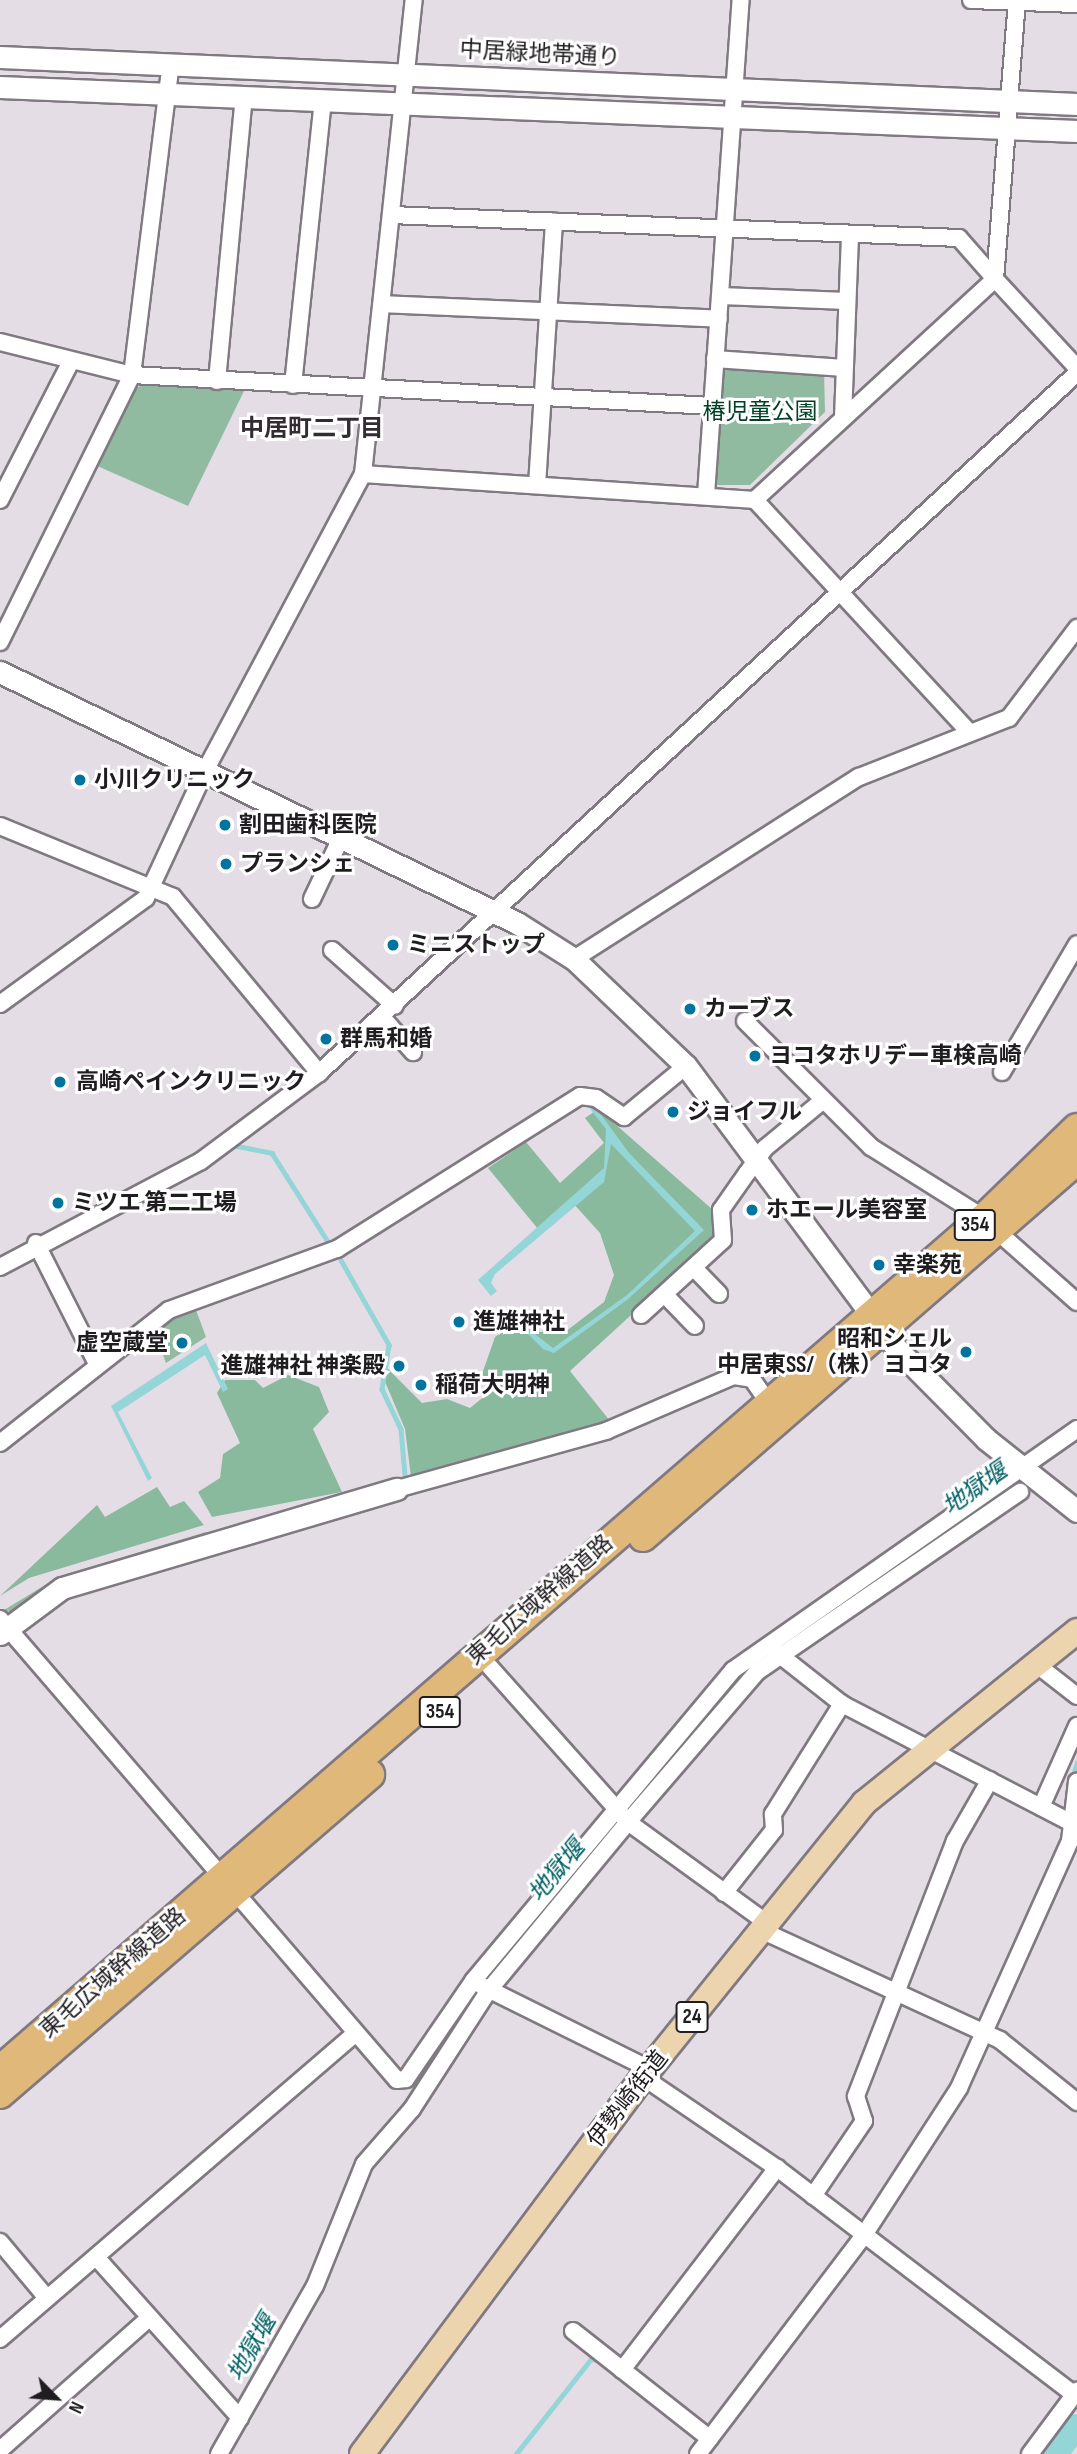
<!DOCTYPE html>
<html>
<head>
<meta charset="utf-8">
<style>
  body { margin:0 }
  #map { position:relative; width:1077px; height:2454px; overflow:hidden; background:#e5dde5; font-family:"Sofia Sans Condensed","Noto Sans JP",sans-serif }
  div>[style] { position:absolute }
  [style*='--x'] { left:calc(var(--x)*1px); top:calc(var(--y)*1px); width:calc(var(--w)*1px); rotate:calc(var(--a)*1deg) }
  .green>* { inset:0; background:#90bba1 }
  .forest>* { inset:0; background:#8aba9e }
  .water>* { inset:0; background:#94d5d8 }
  .stream>* { height:4.5px; margin:-2.25px; padding:0 2.25px; transform-origin:2.25px; border-radius:2.25px; background:#94d5d8 }
  .river>* { height:24px; margin:-12px; padding:0 12px; transform-origin:12px; border-radius:12px; background:#94d5d8 }
  .roads { filter:drop-shadow(2px 0 #807981) drop-shadow(-2px 0 #807981) drop-shadow(0 2px #807981) drop-shadow(0 -2px #807981) }
  .street>* { height:16px; margin:-8px; padding:0 8px; transform-origin:8px; border-radius:8px; background:#fff }
  .secondary>* { height:21px; margin:-10.5px; padding:0 10.5px; transform-origin:10.5px; border-radius:10.5px; background:#fff }
  .primary>* { height:24px; margin:-12px; padding:0 12px; transform-origin:12px; border-radius:12px; background:#ecd4af }
  .highway>* { height:28px; margin:-14px; padding:0 14px; transform-origin:14px; border-radius:14px; background:#e0b87a }
  .dots>* { width:19px; height:19px; translate:-50% -50%; box-sizing:border-box; border:4px solid #fff; border-radius:50% }
  span { translate:-50% -50%; white-space:nowrap; text-align:center; line-height:1.15; -webkit-text-stroke:6px #fff; paint-order:stroke }
  .shield-label span { padding:2px 5px; background:#fff; border:2px solid; border-radius:5px; -webkit-text-stroke-width:0 }
  .shield-label { font-size:21px; color:#201d20; font-weight:700 }
  .street-label { font-size:23px; color:#201d20 }
  .park-label { font-size:23px; color:#004126 }
  .poi-label { font-size:23px; color:#201d20; font-weight:700 }
  .left { translate:0 -50%; text-align:left }
  .right { translate:-100% -50%; text-align:right }
  .neighbourhood-label { font-size:24px; color:#332c33; font-weight:700 }
  .water-label { font-size:24px; color:#006165; font-style:italic }
  .north { position:absolute; left:21px; top:2363px; width:70px; height:70px; -webkit-text-stroke:5px #fff; paint-order:stroke; rotate:115deg; font-size:19px; font-weight:700; line-height:28px; text-align:center; color:#201d20 }
  .north::after { content:''; display:block; margin:auto; width:24px; height:32px; background:#201d20; clip-path:polygon(50% 0,100% 100%,50% 72%,0 100%) }
</style>
</head>
<body>
<div id="map">
  <div class="green">
    <div style="clip-path:polygon(719px 363px,824px 371px,825px 412px,750px 485px,709px 485px)"></div>
    <div style="clip-path:polygon(143px 385px,245px 389px,188px 506px,95px 465px,132px 390px)"></div>
    <div style="clip-path:polygon(193px 1302px,206px 1337px,166px 1363px,152px 1325px)"></div>
    <div style="clip-path:polygon(206px 1532px,213px 1537px,13px 1613px,4px 1610px,60px 1576px)"></div>
  </div>
  <div class="forest">
    <div style="clip-path:polygon(598px 1109px,713px 1210px,713px 1240px,570px 1371px,610px 1421px,411px 1477px,405px 1429px,383px 1377px,387px 1368px,422px 1403px,447px 1399px,470px 1408px,491px 1391px,482px 1374px,495px 1337px,518px 1320px,534px 1332px,565px 1332px,604px 1302px,614px 1275px,600px 1233px,571px 1201px,538px 1229px,488px 1168px,526px 1142px,560px 1183px,604px 1143px,585px 1118px)"></div>
    <div style="clip-path:polygon(288px 1375px,319px 1387px,329px 1412px,313px 1429px,342px 1492px,212px 1517px,198px 1492px,220px 1478px,223px 1454px,240px 1443px,217px 1393px,225px 1380px,255px 1380px,263px 1388px)"></div>
    <div style="clip-path:polygon(157px 1487px,170px 1507px,184px 1501px,204px 1525px,29px 1578px,0 1596px,97px 1505px,105px 1517px)"></div>
  </div>
  <div class="water">
    <div style="clip-path:polygon(592px 1102px,629px 1153px,704px 1230px,627px 1300px,554px 1353px,543px 1349px,505px 1311px,553px 1348px,627px 1295px,695px 1231px,611px 1144px,604px 1182px,495px 1274px,491px 1283px,497px 1291px,491px 1296px,478px 1280px,604px 1168px,606px 1129px,587px 1105px)"></div>
    <div style="clip-path:polygon(206px 1343px,228px 1389px,223px 1392px,205px 1355px,118px 1412px,152px 1478px,148px 1481px,111px 1406px)"></div>
  </div>
  <div class="stream">
    <div style="--x:237;--y:1146;--w:36;--a:11"></div>
    <div style="--x:272;--y:1153;--w:107;--a:57.7"></div>
    <div style="--x:341;--y:1260;--w:98;--a:60.5"></div>
    <div style="--x:389;--y:1345;--w:45;--a:99"></div>
    <div style="--x:382;--y:1389;--w:44;--a:64.6"></div>
    <div style="--x:401;--y:1429;--w:47;--a:85.1"></div>
    <div style="--x:1035;--y:1468;--w:33;--a:-35"></div>
    <div style="--x:866;--y:1588;--w:191;--a:-35.2"></div>
    <div style="--x:1072;--y:1779;--w:17;--a:-73"></div>
    <div style="--x:625;--y:1812;--w:186;--a:-48.7"></div>
    <div style="--x:558;--y:1894;--w:97;--a:-50.9"></div>
    <div style="--x:398;--y:2114;--w:85;--a:-56.5"></div>
    <div style="--x:516;--y:2454;--w:121;--a:-51.7"></div>
    <div style="--x:591;--y:2359;--w:8;--a:7"></div>
  </div>
  <div class="river">
    <div style="--x:1056;--y:2454;--w:35;--a:-53"></div>
  </div>
  <div class="roads">
    <div class="street">
      <div style="--x:971;--y:0;--w:106;--a:2.2"></div>
      <div style="--x:1017;--y:0;--w:280;--a:94.5"></div>
      <div style="--x:995;--y:279;--w:121;--a:47.3"></div>
      <div style="--x:391;--y:215;--w:568;--a:2.32"></div>
      <div style="--x:959;--y:238;--w:55;--a:48.7"></div>
      <div style="--x:995;--y:279;--w:326;--a:137.4"></div>
      <div style="--x:721;--y:296;--w:126;--a:2.3"></div>
      <div style="--x:382;--y:304;--w:337;--a:2.5"></div>
      <div style="--x:0;--y:342;--w:136;--a:14"></div>
      <div style="--x:132;--y:375;--w:581;--a:3.06"></div>
      <div style="--x:715;--y:359;--w:129;--a:4"></div>
      <div style="--x:217;--y:381;--w:285;--a:-84.6"></div>
      <div style="--x:293;--y:385;--w:286;--a:-84"></div>
      <div style="--x:843;--y:418;--w:184;--a:-87.8"></div>
      <div style="--x:363;--y:474;--w:393;--a:3.8"></div>
      <div style="--x:755;--y:500;--w:314;--a:47.3"></div>
      <div style="--x:537;--y:485;--w:264;--a:-86.3"></div>
      <div style="--x:706;--y:495;--w:496;--a:-86"></div>
      <div style="--x:0;--y:500;--w:156;--a:-62.9"></div>
      <div style="--x:0;--y:642;--w:298;--a:-63.7"></div>
      <div style="--x:132;--y:375;--w:314;--a:-82.9"></div>
      <div style="--x:0;--y:826;--w:187;--a:22.3"></div>
      <div style="--x:173;--y:897;--w:229;--a:50.3"></div>
      <div style="--x:312;--y:899;--w:68;--a:-64.6"></div>
      <div style="--x:332;--y:950;--w:84;--a:41.6"></div>
      <div style="--x:574;--y:959;--w:338;--a:-32.6"></div>
      <div style="--x:859;--y:777;--w:161;--a:-21.5"></div>
      <div style="--x:1009;--y:718;--w:113;--a:-52.9"></div>
      <div style="--x:0;--y:1004;--w:180;--a:-36"></div>
      <div style="--x:146;--y:898;--w:138;--a:-65.1"></div>
      <div style="--x:204;--y:773;--w:339;--a:-62"></div>
      <div style="--x:363;--y:474;--w:477;--a:-83.9"></div>
      <div style="--x:382;--y:1017;--w:47;--a:48.5"></div>
      <div style="--x:745;--y:1021;--w:178;--a:45"></div>
      <div style="--x:871;--y:1147;--w:133;--a:32.1"></div>
      <div style="--x:1002;--y:1072;--w:148;--a:-59.6"></div>
      <div style="--x:999;--y:1233;--w:104;--a:41.5"></div>
      <div style="--x:36;--y:1243;--w:133;--a:63.2"></div>
      <div style="--x:0;--y:1267;--w:227;--a:-27.8"></div>
      <div style="--x:201;--y:1161;--w:147;--a:-36.7"></div>
      <div style="--x:319;--y:1073;--w:1032;--a:-42.72"></div>
      <div style="--x:694;--y:1268;--w:36;--a:46"></div>
      <div style="--x:665;--y:1295;--w:43;--a:45.9"></div>
      <div style="--x:641;--y:1315;--w:111;--a:-42.4"></div>
      <div style="--x:723;--y:1240;--w:30;--a:-94"></div>
      <div style="--x:721;--y:1210;--w:45;--a:-54.9"></div>
      <div style="--x:747;--y:1173;--w:31;--a:-54"></div>
      <div style="--x:765;--y:1148;--w:72;--a:-39.4"></div>
      <div style="--x:0;--y:1443;--w:215;--a:-38.2"></div>
      <div style="--x:169;--y:1310;--w:179;--a:-20"></div>
      <div style="--x:337;--y:1249;--w:287;--a:-32.2"></div>
      <div style="--x:580;--y:1096;--w:16;--a:7"></div>
      <div style="--x:596;--y:1098;--w:34;--a:34"></div>
      <div style="--x:624;--y:1117;--w:80;--a:-39.4"></div>
      <div style="--x:397;--y:1489;--w:217;--a:-15.5"></div>
      <div style="--x:606;--y:1431;--w:139;--a:-23.3"></div>
      <div style="--x:734;--y:1376;--w:18;--a:9"></div>
      <div style="--x:752;--y:1379;--w:29;--a:55"></div>
      <div style="--x:0;--y:1619;--w:608;--a:49.27"></div>
      <div style="--x:397;--y:2080;--w:9;--a:-6"></div>
      <div style="--x:406;--y:2079;--w:119;--a:-55.6"></div>
      <div style="--x:473;--y:1981;--w:405;--a:-50.1"></div>
      <div style="--x:733;--y:1670;--w:420;--a:-35"></div>
      <div style="--x:776;--y:1652;--w:84;--a:38.2"></div>
      <div style="--x:842;--y:1704;--w:265;--a:27.4"></div>
      <div style="--x:1036;--y:1664;--w:52;--a:38"></div>
      <div style="--x:490;--y:1667;--w:208;--a:48.3"></div>
      <div style="--x:628;--y:1822;--w:172;--a:36"></div>
      <div style="--x:1041;--y:1807;--w:89;--a:-66"></div>
      <div style="--x:724;--y:1893;--w:80;--a:-51.6"></div>
      <div style="--x:774;--y:1830;--w:16;--a:-94"></div>
      <div style="--x:773;--y:1814;--w:130;--a:-57.9"></div>
      <div style="--x:761;--y:1930;--w:263;--a:24.7"></div>
      <div style="--x:1000;--y:2040;--w:99;--a:38.8"></div>
      <div style="--x:482;--y:1986;--w:186;--a:26.4"></div>
      <div style="--x:643;--y:2077;--w:162;--a:34.2"></div>
      <div style="--x:777;--y:2168;--w:373;--a:37.3"></div>
      <div style="--x:813;--y:2196;--w:91;--a:-55.8"></div>
      <div style="--x:864;--y:2121;--w:26;--a:-108"></div>
      <div style="--x:856;--y:2096;--w:274;--a:-68.8"></div>
      <div style="--x:955;--y:1841;--w:70;--a:-60.2"></div>
      <div style="--x:0;--y:2242;--w:73;--a:50"></div>
      <div style="--x:96;--y:2257;--w:216;--a:48.2"></div>
      <div style="--x:573;--y:2331;--w:174;--a:38.2"></div>
      <div style="--x:0;--y:2339;--w:468;--a:-40.7"></div>
      <div style="--x:622;--y:2370;--w:255;--a:-52.5"></div>
      <div style="--x:0;--y:2450;--w:198;--a:-41.5"></div>
      <div style="--x:219;--y:2454;--w:193;--a:-60.3"></div>
      <div style="--x:315;--y:2286;--w:131;--a:-68.1"></div>
      <div style="--x:364;--y:2164;--w:73;--a:-48.9"></div>
      <div style="--x:412;--y:2109;--w:142;--a:-57.1"></div>
      <div style="--x:489;--y:1990;--w:218;--a:-50.4"></div>
      <div style="--x:628;--y:1822;--w:198;--a:-49.3"></div>
      <div style="--x:757;--y:1672;--w:319;--a:-34.4"></div>
      <div style="--x:698;--y:2454;--w:275;--a:-52.8"></div>
      <div style="--x:864;--y:2235;--w:175;--a:-57.1"></div>
      <div style="--x:959;--y:2088;--w:271;--a:-65.8"></div>
      <div style="--x:1070;--y:1841;--w:60;--a:-83.3"></div>
      <div style="--x:1030;--y:2454;--w:79;--a:-53.3"></div>
    </div>
    <div class="secondary">
      <div style="--x:0;--y:57;--w:1078;--a:2.5"></div>
      <div style="--x:0;--y:87;--w:1078;--a:2.34"></div>
      <div style="--x:0;--y:672;--w:575;--a:25.9"></div>
      <div style="--x:517;--y:923;--w:67;--a:32.3"></div>
      <div style="--x:574;--y:959;--w:155;--a:43.7"></div>
      <div style="--x:686;--y:1066;--w:353;--a:53.3"></div>
      <div style="--x:897;--y:1349;--w:127;--a:45.3"></div>
      <div style="--x:986;--y:1439;--w:116;--a:38.4"></div>
      <div style="--x:0;--y:1634;--w:77;--a:-36.6"></div>
      <div style="--x:62;--y:1588;--w:349;--a:-16.5"></div>
    </div>
    <div class="primary">
      <div style="--x:362;--y:2454;--w:470;--a:-53.3"></div>
      <div style="--x:643;--y:2077;--w:352;--a:-51.1"></div>
      <div style="--x:864;--y:1803;--w:274;--a:-38.9"></div>
    </div>
    <div class="highway">
      <div style="--x:643;--y:1537;--w:575;--a:-40.98"></div>
      <div style="--x:0;--y:2070;--w:1302;--a:-40.89"></div>
      <div style="--x:984;--y:1218;--w:129;--a:-44.1"></div>
      <div style="--x:0;--y:2094;--w:489;--a:-40.8"></div>
    </div>
  </div>
  <div class="dots">
    <div style="left:80px;top:780px;background:#00749e"></div>
    <div style="left:225px;top:825px;background:#00749e"></div>
    <div style="left:226px;top:864px;background:#00749e"></div>
    <div style="left:393px;top:945px;background:#00749e"></div>
    <div style="left:690px;top:1009px;background:#00749e"></div>
    <div style="left:326px;top:1039px;background:#00749e"></div>
    <div style="left:755px;top:1056px;background:#00749e"></div>
    <div style="left:60px;top:1082px;background:#00749e"></div>
    <div style="left:673px;top:1112px;background:#00749e"></div>
    <div style="left:58px;top:1203px;background:#00749e"></div>
    <div style="left:752px;top:1210px;background:#00749e"></div>
    <div style="left:879px;top:1265px;background:#00749e"></div>
    <div style="left:459px;top:1322px;background:#00749e"></div>
    <div style="left:182px;top:1343px;background:#00749e"></div>
    <div style="left:966px;top:1352px;background:#00749e"></div>
    <div style="left:399px;top:1366px;background:#00749e"></div>
    <div style="left:421px;top:1385px;background:#00749e"></div>
  </div>
  <div class="shield-label">
    <span style="left:975px;top:1225px">354</span>
    <span style="left:440px;top:1712px">354</span>
    <span style="left:692px;top:2017px">24</span>
  </div>
  <div class="street-label">
    <span style="left:540px;top:54px;rotate:3deg">中居緑地帯通り</span>
    <span style="left:540px;top:1600px;rotate:-41deg">東毛広域幹線道路</span>
    <span style="left:113px;top:1973px;rotate:-41deg">東毛広域幹線道路</span>
    <span style="left:628px;top:2099px;rotate:-52deg">伊勢崎街道</span>
  </div>
  <div class="park-label">
    <span style="left:760px;top:412px">椿児童公園</span>
  </div>
  <div class="poi-label">
    <span class="left" style="left:94px;top:780px">小川クリニック</span>
    <span class="left" style="left:239px;top:825px">割田歯科医院</span>
    <span class="left" style="left:240px;top:864px">プランシェ</span>
    <span class="left" style="left:407px;top:945px">ミニストップ</span>
    <span class="left" style="left:704px;top:1009px">カーブス</span>
    <span class="left" style="left:340px;top:1039px">群馬和婚</span>
    <span class="left" style="left:769px;top:1056px">ヨコタホリデー車検高崎</span>
    <span class="left" style="left:76px;top:1082px">高崎ペインクリニック</span>
    <span class="left" style="left:687px;top:1112px">ジョイフル</span>
    <span class="left" style="left:72px;top:1203px">ミツエ 第二工場</span>
    <span class="left" style="left:766px;top:1210px">ホエール美容室</span>
    <span class="left" style="left:893px;top:1265px">幸楽苑</span>
    <span class="left" style="left:473px;top:1322px">進雄神社</span>
    <span class="right" style="left:952px;top:1352px">昭和シェル<br>中居東SS/（株）ヨコタ</span>
    <span class="right" style="left:168px;top:1343px">虚空蔵堂</span>
    <span class="right" style="left:385px;top:1366px">進雄神社 神楽殿</span>
    <span class="left" style="left:435px;top:1385px">稲荷大明神</span>
  </div>
  <div class="neighbourhood-label">
    <span style="left:312px;top:429px">中居町二丁目</span>
  </div>
  <div class="water-label">
    <span style="left:975px;top:1489px;rotate:-35deg">地獄堰</span>
    <span style="left:557px;top:1871px;rotate:-50deg">地獄堰</span>
    <span style="left:252px;top:2348px;rotate:-60deg">地獄堰</span>
  </div>
  <div class="north">N</div>
</div>
</body>
</html>
